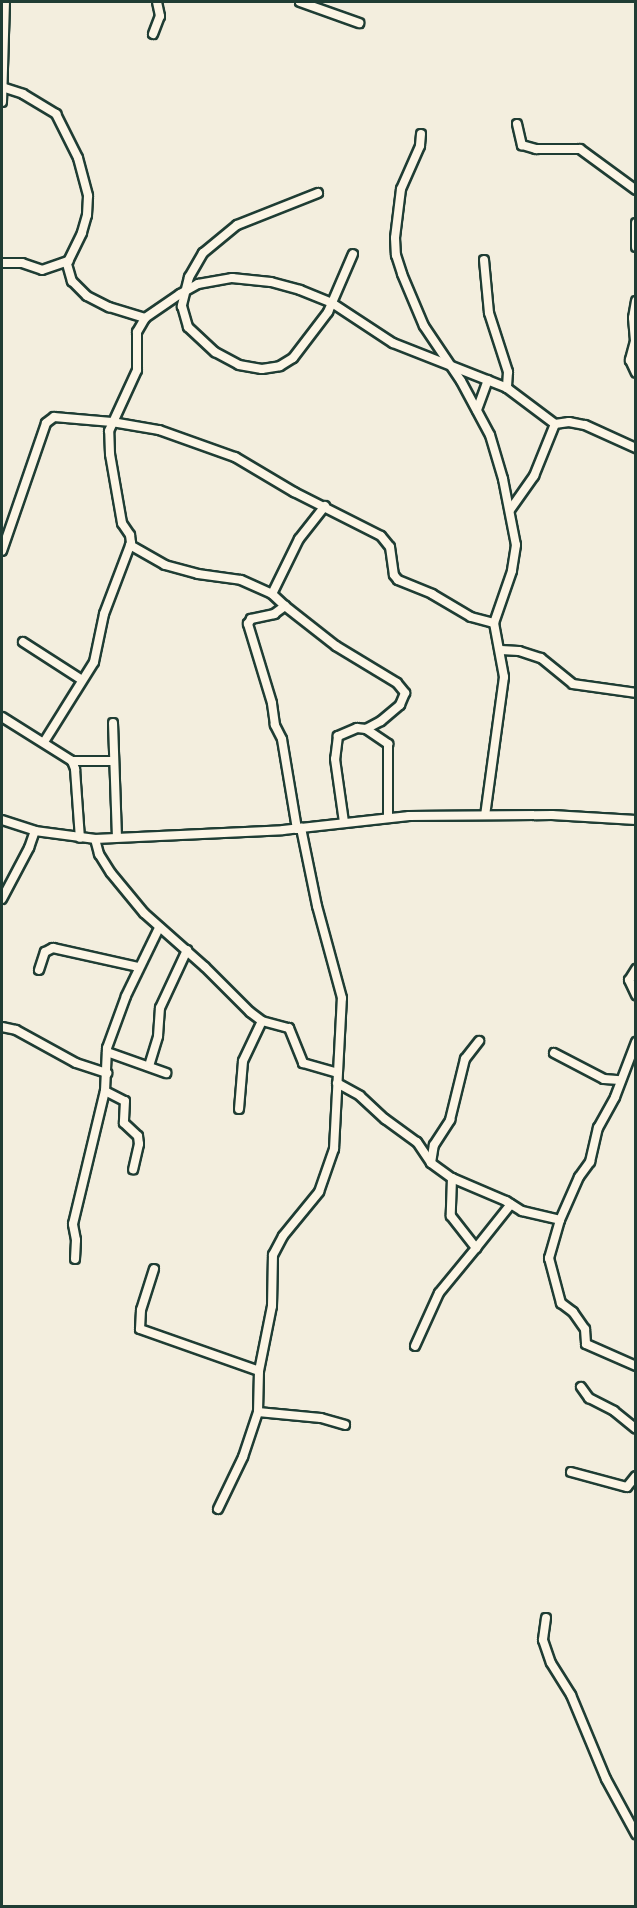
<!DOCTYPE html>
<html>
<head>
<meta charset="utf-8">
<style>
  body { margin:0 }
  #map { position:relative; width:637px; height:1908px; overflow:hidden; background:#f3eede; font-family:"Indie Flower",sans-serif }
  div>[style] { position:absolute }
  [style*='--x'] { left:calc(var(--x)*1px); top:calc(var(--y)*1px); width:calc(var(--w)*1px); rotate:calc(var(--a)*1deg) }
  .roads { filter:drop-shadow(2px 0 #1f3d34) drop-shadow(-2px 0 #1f3d34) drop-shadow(0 2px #1f3d34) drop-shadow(0 -2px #1f3d34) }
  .minor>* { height:8px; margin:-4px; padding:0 4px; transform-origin:4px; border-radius:4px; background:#fcf5e5 }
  span { translate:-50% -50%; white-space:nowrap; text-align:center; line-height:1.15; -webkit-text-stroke:5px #fcf5e5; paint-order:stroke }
  .frame { position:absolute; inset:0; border:3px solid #1f3d34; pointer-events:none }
</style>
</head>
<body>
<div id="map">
  <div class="roads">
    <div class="minor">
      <div style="--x:300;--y:2;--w:63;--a:19.6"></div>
      <div style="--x:153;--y:34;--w:19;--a:-69"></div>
      <div style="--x:160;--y:16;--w:14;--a:-102"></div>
      <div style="--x:2;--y:87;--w:22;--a:18"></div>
      <div style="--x:23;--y:94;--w:39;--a:31"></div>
      <div style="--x:56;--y:114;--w:49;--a:63.4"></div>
      <div style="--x:78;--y:158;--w:39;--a:75"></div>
      <div style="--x:88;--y:196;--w:19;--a:93"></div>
      <div style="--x:87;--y:215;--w:19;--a:106"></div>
      <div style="--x:82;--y:233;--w:34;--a:116"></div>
      <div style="--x:67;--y:264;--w:18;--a:74"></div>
      <div style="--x:72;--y:281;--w:21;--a:45"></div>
      <div style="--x:87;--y:296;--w:25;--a:27"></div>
      <div style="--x:109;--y:307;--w:38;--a:17"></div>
      <div style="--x:2;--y:102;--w:100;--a:-88.3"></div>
      <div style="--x:517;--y:124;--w:22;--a:77"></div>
      <div style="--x:522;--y:145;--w:15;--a:16"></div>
      <div style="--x:536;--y:149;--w:44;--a:0"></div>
      <div style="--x:580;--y:149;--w:69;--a:36.2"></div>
      <div style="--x:421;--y:134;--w:12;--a:95"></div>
      <div style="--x:420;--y:146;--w:47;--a:113.8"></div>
      <div style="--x:401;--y:189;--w:49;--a:97"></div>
      <div style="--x:395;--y:238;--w:17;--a:87"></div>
      <div style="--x:396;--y:255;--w:20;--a:72"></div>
      <div style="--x:402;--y:274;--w:56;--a:67.1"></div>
      <div style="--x:424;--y:326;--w:66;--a:56.1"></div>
      <div style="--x:461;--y:381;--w:61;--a:61.8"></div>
      <div style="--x:490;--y:435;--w:46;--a:73.5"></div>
      <div style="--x:503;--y:479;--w:67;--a:78.9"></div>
      <div style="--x:516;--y:545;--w:26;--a:99"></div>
      <div style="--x:512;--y:571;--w:55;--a:109.1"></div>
      <div style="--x:494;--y:623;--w:55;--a:79.5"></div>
      <div style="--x:504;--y:677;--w:139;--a:97.8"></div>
      <div style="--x:318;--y:193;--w:87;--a:158.4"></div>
      <div style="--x:237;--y:225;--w:44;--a:140.5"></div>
      <div style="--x:203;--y:253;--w:28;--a:120"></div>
      <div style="--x:189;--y:277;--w:30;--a:104"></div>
      <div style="--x:182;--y:306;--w:22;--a:74"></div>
      <div style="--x:188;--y:327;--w:37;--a:43"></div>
      <div style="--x:215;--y:352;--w:27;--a:28"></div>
      <div style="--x:239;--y:365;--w:23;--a:10"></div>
      <div style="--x:262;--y:369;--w:18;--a:-9"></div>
      <div style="--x:280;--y:366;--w:15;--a:-32"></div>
      <div style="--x:293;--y:358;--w:58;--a:-52.7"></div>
      <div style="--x:328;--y:312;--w:63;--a:-66.7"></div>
      <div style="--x:636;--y:223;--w:24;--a:90"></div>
      <div style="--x:484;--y:260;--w:53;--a:84.6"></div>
      <div style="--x:489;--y:313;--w:62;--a:72.1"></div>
      <div style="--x:508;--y:372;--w:16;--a:94"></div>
      <div style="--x:2;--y:263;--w:20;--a:0"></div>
      <div style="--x:22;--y:263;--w:21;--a:19"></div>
      <div style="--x:42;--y:270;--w:28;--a:-19"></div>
      <div style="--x:636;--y:301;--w:17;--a:100"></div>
      <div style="--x:633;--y:318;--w:23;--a:85"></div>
      <div style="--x:635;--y:341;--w:20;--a:105"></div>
      <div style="--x:630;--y:360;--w:14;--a:65"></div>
      <div style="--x:477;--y:410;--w:32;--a:-70"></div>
      <div style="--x:555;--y:424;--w:14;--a:-8"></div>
      <div style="--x:569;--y:422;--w:16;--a:11"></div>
      <div style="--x:585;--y:425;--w:56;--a:24.3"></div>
      <div style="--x:510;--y:510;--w:42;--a:-54.8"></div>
      <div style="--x:534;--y:476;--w:56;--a:-68"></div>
      <div style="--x:130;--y:545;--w:40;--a:29.7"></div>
      <div style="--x:165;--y:565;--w:34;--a:15"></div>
      <div style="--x:198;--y:574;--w:43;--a:7.9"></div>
      <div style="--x:241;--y:580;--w:34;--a:24"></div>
      <div style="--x:2;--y:551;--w:135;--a:-71"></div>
      <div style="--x:46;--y:423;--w:10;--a:-37"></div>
      <div style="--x:54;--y:417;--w:58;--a:4.9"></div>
      <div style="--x:112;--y:422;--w:48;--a:9.7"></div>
      <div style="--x:159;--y:430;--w:81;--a:19.6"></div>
      <div style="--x:235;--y:457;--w:69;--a:30.7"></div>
      <div style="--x:294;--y:492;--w:97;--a:26.8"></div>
      <div style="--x:381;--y:536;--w:14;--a:51"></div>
      <div style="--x:390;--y:547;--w:28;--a:82"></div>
      <div style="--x:394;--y:575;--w:6;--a:51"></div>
      <div style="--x:398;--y:580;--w:37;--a:22"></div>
      <div style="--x:432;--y:594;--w:45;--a:30.5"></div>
      <div style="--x:471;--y:617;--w:24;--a:15"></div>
      <div style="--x:285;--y:606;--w:65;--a:38.1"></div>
      <div style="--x:336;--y:646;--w:71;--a:31.2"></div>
      <div style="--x:397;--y:683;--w:13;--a:51"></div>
      <div style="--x:405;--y:693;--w:13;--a:113"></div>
      <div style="--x:400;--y:705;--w:25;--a:140"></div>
      <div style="--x:381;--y:721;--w:17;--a:152"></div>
      <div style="--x:366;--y:729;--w:9;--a:-174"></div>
      <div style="--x:357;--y:728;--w:21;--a:157"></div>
      <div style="--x:338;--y:736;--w:23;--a:97"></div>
      <div style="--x:335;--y:759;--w:64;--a:81.9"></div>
      <div style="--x:23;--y:642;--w:70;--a:32.8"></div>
      <div style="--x:501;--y:650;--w:18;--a:3"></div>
      <div style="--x:519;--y:651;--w:23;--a:18"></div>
      <div style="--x:541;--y:658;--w:41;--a:39.1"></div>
      <div style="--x:573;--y:684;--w:64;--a:8.1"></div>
      <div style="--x:2;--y:717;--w:83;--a:32.2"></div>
      <div style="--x:72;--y:761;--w:9;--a:69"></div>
      <div style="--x:75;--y:769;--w:69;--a:85.9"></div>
      <div style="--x:113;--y:723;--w:114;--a:88"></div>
      <div style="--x:366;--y:729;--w:27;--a:34"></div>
      <div style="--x:388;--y:744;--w:73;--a:90"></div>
      <div style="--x:44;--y:742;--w:94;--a:-58"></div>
      <div style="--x:94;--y:662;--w:49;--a:-78.2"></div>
      <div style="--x:104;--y:614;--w:76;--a:-69.2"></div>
      <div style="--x:131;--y:543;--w:8;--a:-97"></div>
      <div style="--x:130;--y:535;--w:14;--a:-124"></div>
      <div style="--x:122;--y:523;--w:70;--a:-99.9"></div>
      <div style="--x:110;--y:454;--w:23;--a:-92"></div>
      <div style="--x:109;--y:431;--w:67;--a:-65.3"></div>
      <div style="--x:137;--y:370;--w:38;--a:-90"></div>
      <div style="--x:137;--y:332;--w:16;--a:-60"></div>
      <div style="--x:145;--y:318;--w:42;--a:-34.4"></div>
      <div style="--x:180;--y:294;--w:21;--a:-29"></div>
      <div style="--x:198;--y:284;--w:35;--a:-10"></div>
      <div style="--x:232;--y:278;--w:39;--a:6"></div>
      <div style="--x:271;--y:282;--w:30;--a:15"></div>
      <div style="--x:300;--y:290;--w:35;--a:22"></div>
      <div style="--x:332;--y:303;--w:73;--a:33.3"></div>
      <div style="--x:393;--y:343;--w:123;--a:21.5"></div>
      <div style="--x:507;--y:388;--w:60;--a:36.9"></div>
      <div style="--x:72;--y:761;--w:42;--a:0"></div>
      <div style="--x:2;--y:820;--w:35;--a:18"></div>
      <div style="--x:35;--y:831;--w:61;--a:7.6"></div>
      <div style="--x:95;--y:839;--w:188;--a:-2.7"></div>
      <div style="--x:283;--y:830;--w:127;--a:-6.3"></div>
      <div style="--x:409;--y:816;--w:143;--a:-0.4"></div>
      <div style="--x:552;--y:815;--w:84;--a:3.4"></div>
      <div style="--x:297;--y:829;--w:91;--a:-99.5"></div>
      <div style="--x:282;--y:739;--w:16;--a:-117"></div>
      <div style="--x:275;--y:725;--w:22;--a:-98"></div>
      <div style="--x:272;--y:703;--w:83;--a:-106.9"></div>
      <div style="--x:248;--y:624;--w:6;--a:-59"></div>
      <div style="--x:251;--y:619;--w:24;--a:-12"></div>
      <div style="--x:274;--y:614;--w:14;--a:-36"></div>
      <div style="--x:285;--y:606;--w:18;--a:-137"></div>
      <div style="--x:272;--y:594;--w:61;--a:-63.9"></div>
      <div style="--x:299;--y:539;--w:42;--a:-51.8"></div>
      <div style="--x:95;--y:839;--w:16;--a:75"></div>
      <div style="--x:99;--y:854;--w:22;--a:58"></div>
      <div style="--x:111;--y:873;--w:52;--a:50.5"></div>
      <div style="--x:144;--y:913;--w:81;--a:41.5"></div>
      <div style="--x:205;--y:967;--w:64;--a:45"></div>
      <div style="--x:250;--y:1012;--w:15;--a:37"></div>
      <div style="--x:262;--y:1021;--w:28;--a:15"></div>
      <div style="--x:289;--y:1028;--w:38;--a:68"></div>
      <div style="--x:303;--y:1063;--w:35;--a:16"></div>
      <div style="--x:2;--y:899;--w:58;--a:-62.1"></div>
      <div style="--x:29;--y:848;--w:18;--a:-71"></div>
      <div style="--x:636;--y:969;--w:13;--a:122"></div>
      <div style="--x:629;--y:980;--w:17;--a:65"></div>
      <div style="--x:39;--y:970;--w:19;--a:-72"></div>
      <div style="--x:45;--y:952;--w:9;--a:-27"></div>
      <div style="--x:53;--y:948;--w:88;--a:12.5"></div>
      <div style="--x:2;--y:1027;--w:14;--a:12"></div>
      <div style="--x:16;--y:1030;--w:68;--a:28.8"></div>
      <div style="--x:76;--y:1063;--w:33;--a:18"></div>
      <div style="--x:107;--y:1052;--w:63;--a:19.6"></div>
      <div style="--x:554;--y:1053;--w:56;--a:27.5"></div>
      <div style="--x:604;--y:1079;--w:16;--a:4"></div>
      <div style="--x:149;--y:1066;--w:31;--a:-73"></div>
      <div style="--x:158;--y:1036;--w:28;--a:-86"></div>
      <div style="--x:160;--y:1008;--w:64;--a:-65"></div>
      <div style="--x:337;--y:1083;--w:26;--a:29"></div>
      <div style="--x:360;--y:1096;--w:34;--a:43"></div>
      <div style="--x:385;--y:1119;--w:39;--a:36"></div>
      <div style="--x:417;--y:1142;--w:25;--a:56"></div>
      <div style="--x:431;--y:1163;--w:26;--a:36"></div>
      <div style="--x:452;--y:1178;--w:38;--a:92"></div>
      <div style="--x:451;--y:1216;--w:41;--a:52"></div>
      <div style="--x:476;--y:1248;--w:58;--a:129.4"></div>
      <div style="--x:439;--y:1293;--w:58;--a:114.4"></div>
      <div style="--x:105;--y:1091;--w:22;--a:27"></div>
      <div style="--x:125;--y:1101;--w:22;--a:93"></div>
      <div style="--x:124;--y:1123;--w:19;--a:43"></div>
      <div style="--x:138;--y:1136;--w:8;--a:83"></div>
      <div style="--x:139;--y:1144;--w:26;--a:103"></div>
      <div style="--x:239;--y:1109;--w:48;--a:-85.2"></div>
      <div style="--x:243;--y:1061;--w:44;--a:-64.6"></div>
      <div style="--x:431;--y:1163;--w:18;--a:-81"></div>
      <div style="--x:434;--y:1145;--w:30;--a:-57"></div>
      <div style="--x:450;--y:1120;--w:63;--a:-76.2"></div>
      <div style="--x:465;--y:1059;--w:23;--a:-52"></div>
      <div style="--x:452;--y:1178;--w:59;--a:23.1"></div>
      <div style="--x:506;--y:1201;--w:19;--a:32"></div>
      <div style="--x:522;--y:1211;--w:39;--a:13"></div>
      <div style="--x:560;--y:1220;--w:47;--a:-66.2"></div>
      <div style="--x:579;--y:1177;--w:19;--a:-54"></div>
      <div style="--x:590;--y:1162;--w:35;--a:-77"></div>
      <div style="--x:598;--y:1128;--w:35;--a:-61"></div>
      <div style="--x:615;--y:1097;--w:59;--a:-69.1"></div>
      <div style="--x:560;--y:1220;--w:40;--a:106"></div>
      <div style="--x:549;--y:1258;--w:47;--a:75.1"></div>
      <div style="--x:561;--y:1303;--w:15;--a:37"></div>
      <div style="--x:573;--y:1312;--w:21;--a:55"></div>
      <div style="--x:585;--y:1329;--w:15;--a:86"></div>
      <div style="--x:586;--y:1344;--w:55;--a:23.7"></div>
      <div style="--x:476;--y:1248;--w:56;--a:-51.5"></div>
      <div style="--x:75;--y:1259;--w:19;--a:-87"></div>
      <div style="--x:76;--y:1240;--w:16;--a:-101"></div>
      <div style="--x:73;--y:1224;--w:137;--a:-76.5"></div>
      <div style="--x:105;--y:1091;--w:43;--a:-87.3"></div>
      <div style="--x:107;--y:1048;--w:55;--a:-69.9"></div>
      <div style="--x:126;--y:996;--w:76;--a:-64.1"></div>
      <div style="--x:154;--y:1269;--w:43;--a:107.6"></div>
      <div style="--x:141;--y:1310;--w:19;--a:93"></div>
      <div style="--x:140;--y:1329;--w:126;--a:19.4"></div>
      <div style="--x:581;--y:1387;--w:14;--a:54"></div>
      <div style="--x:589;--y:1398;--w:28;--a:27"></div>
      <div style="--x:614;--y:1411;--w:28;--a:39"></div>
      <div style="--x:258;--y:1412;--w:63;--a:5.4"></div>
      <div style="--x:321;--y:1418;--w:25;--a:16"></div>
      <div style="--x:571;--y:1472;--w:58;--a:15"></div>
      <div style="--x:627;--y:1487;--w:14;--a:-51"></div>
      <div style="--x:218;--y:1509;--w:58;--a:-64.3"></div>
      <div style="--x:243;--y:1457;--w:47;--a:-71.6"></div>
      <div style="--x:258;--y:1412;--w:41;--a:-88.6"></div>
      <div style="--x:259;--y:1371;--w:66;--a:-78.7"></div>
      <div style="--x:272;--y:1306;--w:51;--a:-88.9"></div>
      <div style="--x:273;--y:1255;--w:21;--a:-62"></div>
      <div style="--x:283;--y:1236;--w:57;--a:-50.7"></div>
      <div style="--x:319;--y:1192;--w:46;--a:-70.8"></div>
      <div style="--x:334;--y:1149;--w:151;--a:-87"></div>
      <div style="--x:342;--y:998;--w:95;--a:-105.2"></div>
      <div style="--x:317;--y:906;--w:80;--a:-101.6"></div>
      <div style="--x:546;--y:1618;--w:22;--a:98"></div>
      <div style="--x:543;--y:1640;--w:24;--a:71"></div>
      <div style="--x:551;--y:1663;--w:38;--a:58"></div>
      <div style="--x:571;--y:1695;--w:91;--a:67.4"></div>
      <div style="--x:606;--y:1779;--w:63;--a:61.4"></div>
    </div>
  </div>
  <div class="frame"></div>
</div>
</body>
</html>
